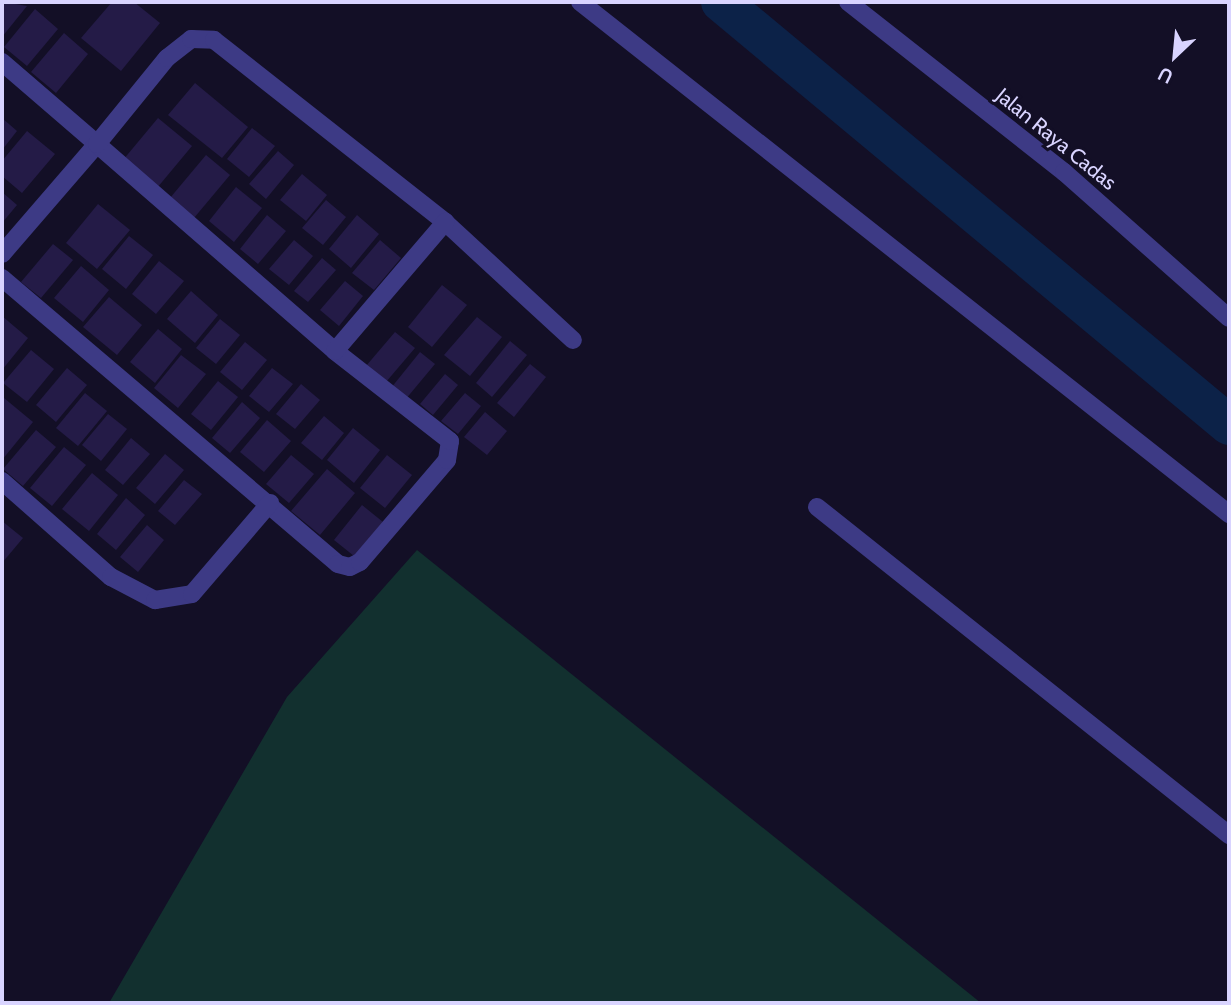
<!DOCTYPE html>
<html>
<head>
<meta charset="utf-8">
<style>
  body { margin:0 }
  #map { position:relative; width:1231px; height:1005px; overflow:hidden; background:#130f26; font-family:Cabin,sans-serif }
  div>[style] { position:absolute }
  [style*='--x'] { left:calc(var(--x)*1px); top:calc(var(--y)*1px); width:calc(var(--w)*1px); rotate:calc(var(--a)*1deg) }
  .green>* { inset:0; background:#12302f }
  .canal>* { height:40px; margin:-20px; padding:0 20px; transform-origin:20px; border-radius:20px; background:#0c2248 }
  .building>* { inset:0; background:#241b47 }
  .minor>* { height:18px; margin:-9px; padding:0 9px; transform-origin:9px; border-radius:9px; background:#3d3a85 }
  .tertiary>* { height:18px; margin:-9px; padding:0 9px; transform-origin:9px; border-radius:9px; background:#3d3a85 }
  span { translate:-50% -50%; white-space:nowrap; text-align:center; line-height:1.15; -webkit-text-stroke:6px #130f26; paint-order:stroke }
  .street-label { font-size:21px; color:#d9d4ff }
  .frame { position:absolute; inset:0; border:4px solid #d9d4ff; pointer-events:none }
  .north { position:absolute; left:1140px; top:21px; width:70px; height:70px; -webkit-text-stroke:5px #130f26; paint-order:stroke; rotate:206deg; font-size:19px; font-weight:700; line-height:28px; text-align:center; color:#d9d4ff }
  .north::after { content:''; display:block; margin:auto; width:24px; height:32px; background:#d9d4ff; clip-path:polygon(50% 0,100% 100%,50% 72%,0 100%) }
</style>
</head>
<body>
<div id="map">
  <div class="green">
    <div style="clip-path:polygon(417px 550px,981px 1003px,109px 1003px,287px 697px)"></div>
  </div>
  <div class="canal">
    <div style="--x:721;--y:2;--w:661;--a:39.78"></div>
  </div>
  <div class="building">
    <div style="clip-path:polygon(4px 2px,27px 6px,2px 37px,2px 5px)"></div>
    <div style="clip-path:polygon(112px 2px,134px 2px,160px 23px,121px 71px,81px 38px)"></div>
    <div style="clip-path:polygon(35px 9px,58px 29px,27px 66px,4px 47px)"></div>
    <div style="clip-path:polygon(64px 33px,88px 54px,56px 93px,31px 72px)"></div>
    <div style="clip-path:polygon(195px 83px,248px 127px,222px 158px,168px 115px)"></div>
    <div style="clip-path:polygon(2px 118px,17px 131px,2px 150px)"></div>
    <div style="clip-path:polygon(158px 118px,192px 146px,157px 188px,123px 160px)"></div>
    <div style="clip-path:polygon(252px 128px,275px 146px,249px 177px,227px 159px)"></div>
    <div style="clip-path:polygon(27px 131px,55px 154px,22px 193px,2px 176px,2px 161px)"></div>
    <div style="clip-path:polygon(278px 151px,294px 165px,266px 199px,249px 184px)"></div>
    <div style="clip-path:polygon(206px 155px,230px 175px,194px 218px,170px 198px)"></div>
    <div style="clip-path:polygon(302px 174px,327px 195px,306px 221px,280px 200px)"></div>
    <div style="clip-path:polygon(236px 187px,262px 208px,234px 242px,209px 221px)"></div>
    <div style="clip-path:polygon(2px 192px,17px 205px,2px 223px)"></div>
    <div style="clip-path:polygon(326px 200px,346px 217px,323px 245px,302px 228px)"></div>
    <div style="clip-path:polygon(98px 204px,130px 230px,97px 269px,66px 243px)"></div>
    <div style="clip-path:polygon(267px 215px,286px 231px,258px 264px,240px 249px)"></div>
    <div style="clip-path:polygon(357px 215px,379px 234px,351px 268px,329px 249px)"></div>
    <div style="clip-path:polygon(129px 236px,153px 255px,126px 289px,102px 269px)"></div>
    <div style="clip-path:polygon(294px 240px,313px 256px,289px 285px,269px 269px)"></div>
    <div style="clip-path:polygon(380px 240px,401px 258px,374px 290px,352px 273px)"></div>
    <div style="clip-path:polygon(53px 244px,73px 260px,41px 298px,21px 282px)"></div>
    <div style="clip-path:polygon(322px 258px,336px 270px,308px 302px,294px 291px)"></div>
    <div style="clip-path:polygon(159px 261px,184px 281px,156px 314px,132px 294px)"></div>
    <div style="clip-path:polygon(81px 266px,109px 290px,83px 322px,54px 298px)"></div>
    <div style="clip-path:polygon(345px 281px,363px 296px,339px 326px,320px 310px)"></div>
    <div style="clip-path:polygon(442px 285px,467px 305px,432px 347px,408px 327px)"></div>
    <div style="clip-path:polygon(191px 291px,218px 315px,195px 343px,167px 319px)"></div>
    <div style="clip-path:polygon(109px 297px,142px 325px,117px 355px,83px 327px)"></div>
    <div style="clip-path:polygon(2px 316px,28px 338px,2px 370px)"></div>
    <div style="clip-path:polygon(477px 317px,502px 337px,470px 376px,444px 355px)"></div>
    <div style="clip-path:polygon(220px 319px,240px 335px,216px 364px,196px 348px)"></div>
    <div style="clip-path:polygon(158px 329px,182px 349px,155px 383px,130px 362px)"></div>
    <div style="clip-path:polygon(395px 332px,415px 348px,386px 382px,366px 366px)"></div>
    <div style="clip-path:polygon(510px 341px,527px 355px,492px 397px,476px 383px)"></div>
    <div style="clip-path:polygon(245px 342px,267px 360px,242px 390px,220px 372px)"></div>
    <div style="clip-path:polygon(31px 350px,54px 369px,27px 402px,3px 383px)"></div>
    <div style="clip-path:polygon(420px 352px,435px 364px,405px 400px,391px 388px)"></div>
    <div style="clip-path:polygon(181px 355px,206px 374px,178px 408px,154px 388px)"></div>
    <div style="clip-path:polygon(530px 364px,546px 377px,514px 417px,497px 403px)"></div>
    <div style="clip-path:polygon(67px 368px,87px 385px,56px 422px,36px 405px)"></div>
    <div style="clip-path:polygon(272px 368px,293px 384px,269px 412px,249px 396px)"></div>
    <div style="clip-path:polygon(445px 374px,458px 385px,433px 415px,420px 404px)"></div>
    <div style="clip-path:polygon(218px 381px,238px 397px,211px 430px,191px 414px)"></div>
    <div style="clip-path:polygon(301px 384px,320px 400px,295px 429px,276px 414px)"></div>
    <div style="clip-path:polygon(85px 393px,107px 411px,78px 446px,56px 428px)"></div>
    <div style="clip-path:polygon(465px 393px,481px 406px,458px 434px,441px 421px)"></div>
    <div style="clip-path:polygon(4px 398px,33px 422px,2px 460px,2px 400px)"></div>
    <div style="clip-path:polygon(242px 402px,260px 418px,230px 453px,212px 438px)"></div>
    <div style="clip-path:polygon(485px 412px,507px 431px,487px 455px,464px 437px)"></div>
    <div style="clip-path:polygon(108px 414px,127px 429px,101px 461px,82px 445px)"></div>
    <div style="clip-path:polygon(324px 416px,344px 433px,322px 460px,301px 443px)"></div>
    <div style="clip-path:polygon(267px 420px,291px 441px,264px 472px,240px 452px)"></div>
    <div style="clip-path:polygon(353px 428px,380px 450px,354px 483px,327px 460px)"></div>
    <div style="clip-path:polygon(36px 430px,56px 447px,23px 486px,3px 469px)"></div>
    <div style="clip-path:polygon(131px 438px,150px 454px,123px 485px,105px 470px)"></div>
    <div style="clip-path:polygon(64px 447px,86px 465px,52px 506px,30px 488px)"></div>
    <div style="clip-path:polygon(165px 454px,184px 470px,155px 504px,136px 488px)"></div>
    <div style="clip-path:polygon(291px 455px,314px 474px,289px 503px,266px 484px)"></div>
    <div style="clip-path:polygon(387px 455px,412px 475px,385px 508px,360px 488px)"></div>
    <div style="clip-path:polygon(327px 469px,355px 493px,320px 535px,291px 511px)"></div>
    <div style="clip-path:polygon(92px 473px,118px 495px,89px 531px,62px 509px)"></div>
    <div style="clip-path:polygon(184px 480px,202px 494px,175px 525px,158px 511px)"></div>
    <div style="clip-path:polygon(126px 498px,145px 515px,116px 550px,97px 534px)"></div>
    <div style="clip-path:polygon(362px 505px,383px 522px,354px 556px,334px 540px)"></div>
    <div style="clip-path:polygon(2px 521px,23px 538px,2px 563px)"></div>
    <div style="clip-path:polygon(147px 525px,164px 540px,138px 572px,120px 557px)"></div>
  </div>
  <div class="minor">
    <div style="--x:580;--y:2;--w:827;--a:38.27"></div>
    <div style="--x:2;--y:62;--w:125;--a:40.8"></div>
    <div style="--x:97;--y:144;--w:145;--a:130.8"></div>
    <div style="--x:2;--y:278;--w:441;--a:40.4"></div>
    <div style="--x:338;--y:564;--w:12;--a:14"></div>
    <div style="--x:350;--y:567;--w:11;--a:-27"></div>
    <div style="--x:360;--y:562;--w:134;--a:-49.5"></div>
    <div style="--x:447;--y:460;--w:19;--a:-81"></div>
    <div style="--x:450;--y:441;--w:146;--a:-142"></div>
    <div style="--x:335;--y:351;--w:315;--a:-139"></div>
    <div style="--x:97;--y:144;--w:111;--a:-50.9"></div>
    <div style="--x:167;--y:58;--w:31;--a:-38"></div>
    <div style="--x:191;--y:39;--w:23;--a:2"></div>
    <div style="--x:214;--y:40;--w:294;--a:38.2"></div>
    <div style="--x:445;--y:222;--w:174;--a:42.7"></div>
    <div style="--x:335;--y:351;--w:170;--a:-49.5"></div>
    <div style="--x:2;--y:481;--w:145;--a:41.4"></div>
    <div style="--x:111;--y:577;--w:50;--a:27.6"></div>
    <div style="--x:155;--y:600;--w:37;--a:-9"></div>
    <div style="--x:192;--y:594;--w:120;--a:-49.4"></div>
    <div style="--x:817;--y:507;--w:527;--a:38.52"></div>
  </div>
  <div class="tertiary">
    <div style="--x:848;--y:2;--w:275;--a:38.2"></div>
    <div style="--x:1064;--y:172;--w:220;--a:41.5"></div>
  </div>
  <div class="street-label">
    <span style="left:1056px;top:139px;rotate:39deg">Jalan Raya Cadas</span>
  </div>
  <div class="frame"></div>
  <div class="north">U</div>
</div>
</body>
</html>
